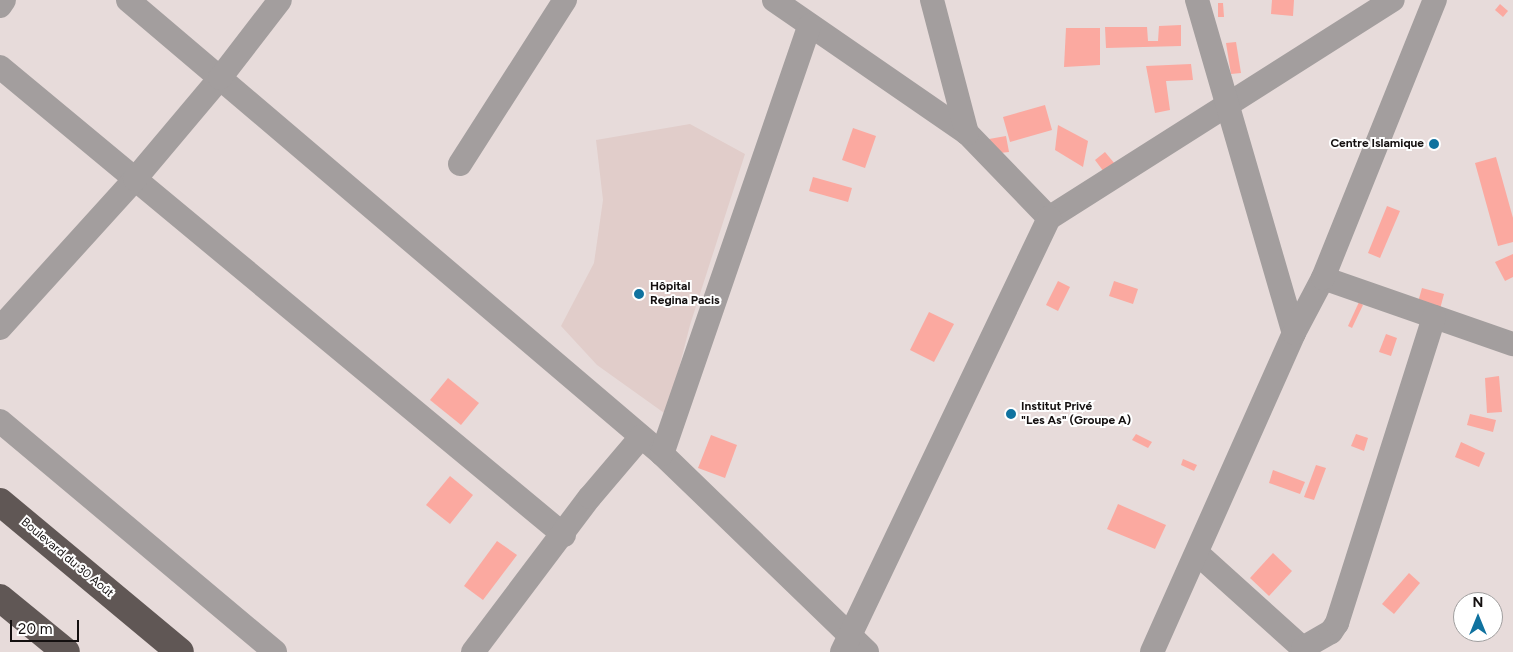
<!DOCTYPE html>
<html>
<head>
<meta charset="utf-8">
<style>
  body { margin:0 }
  #map { position:relative; width:1513px; height:652px; overflow:hidden; background:#e7dbda; font-family:Figtree,sans-serif }
  div>[style] { position:absolute }
  [style*='--x'] { left:calc(var(--x)*1px); top:calc(var(--y)*1px); width:calc(var(--w)*1px); rotate:calc(var(--a)*1deg) }
  .built>* { inset:0; background:#e1cdca }
  .building>* { inset:0; background:#fba9a0 }
  .street>* { height:24px; margin:-12px; padding:0 12px; transform-origin:12px; border-radius:12px; background:#a39e9e }
  .highway>* { height:28px; margin:-14px; padding:0 14px; transform-origin:14px; border-radius:14px; background:#605755 }
  .dots>* { width:14px; height:14px; translate:-50% -50%; box-sizing:border-box; border:2px solid #fff; border-radius:50% }
  span { translate:-50% -50%; white-space:nowrap; text-align:center; line-height:1.15; -webkit-text-stroke:4px #fff; paint-order:stroke }
  .poi-label { font-size:12px; color:#141010; font-weight:700 }
  .right { translate:-100% -50%; text-align:right }
  .left { translate:0 -50%; text-align:left }
  .street-label { font-size:12px; color:#141010 }
  .north { position:absolute; left:1453px; top:592px; width:50px; height:50px; box-sizing:border-box; background:#fff; border:1px solid #a19f9f; border-radius:50%; rotate:0deg; font-size:14px; font-weight:700; line-height:20px; text-align:center; color:#141010 }
  .north::after { content:''; display:block; margin:auto; width:18px; height:22px; background:#10729f; clip-path:polygon(50% 0,100% 100%,50% 72%,0 100%) }
  .scale { position:absolute; left:10px; top:620px; width:69px; height:22px; box-sizing:border-box; border:2px solid #141010; border-top:0; padding-left:6px; font-size:15px; line-height:18px; white-space:nowrap; color:#141010; -webkit-text-stroke:4px #fff; paint-order:stroke }
</style>
</head>
<body>
<div id="map">
  <div class="built">
    <div style="clip-path:polygon(690px 124px,745px 154px,690px 325px,667px 415px,597px 365px,561px 326px,594px 263px,603px 200px,596px 140px)"></div>
  </div>
  <div class="building">
    <div style="clip-path:polygon(1272px 0,1294px 0,1293px 16px,1271px 14px)"></div>
    <div style="clip-path:polygon(1218px 3px,1223px 3px,1224px 17px,1218px 17px)"></div>
    <div style="clip-path:polygon(1500px 4px,1508px 11px,1503px 17px,1495px 10px)"></div>
    <div style="clip-path:polygon(1181px 25px,1181px 46px,1106px 48px,1105px 27px,1147px 27px,1148px 41px,1158px 41px,1159px 26px)"></div>
    <div style="clip-path:polygon(1066px 28px,1100px 28px,1100px 65px,1064px 67px)"></div>
    <div style="clip-path:polygon(1236px 42px,1241px 73px,1231px 74px,1226px 43px)"></div>
    <div style="clip-path:polygon(1191px 64px,1193px 80px,1166px 81px,1170px 110px,1155px 113px,1146px 66px)"></div>
    <div style="clip-path:polygon(1045px 105px,1052px 130px,1010px 142px,1003px 117px)"></div>
    <div style="clip-path:polygon(1058px 125px,1088px 141px,1083px 167px,1055px 150px)"></div>
    <div style="clip-path:polygon(853px 128px,876px 136px,865px 168px,842px 160px)"></div>
    <div style="clip-path:polygon(1006px 136px,1009px 152px,991px 154px,989px 139px)"></div>
    <div style="clip-path:polygon(1105px 152px,1115px 164px,1104px 172px,1095px 160px)"></div>
    <div style="clip-path:polygon(1496px 157px,1513px 218px,1513px 242px,1498px 246px,1475px 163px)"></div>
    <div style="clip-path:polygon(813px 177px,852px 188px,848px 202px,809px 191px)"></div>
    <div style="clip-path:polygon(1387px 206px,1400px 211px,1380px 258px,1368px 253px)"></div>
    <div style="clip-path:polygon(1513px 254px,1513px 277px,1505px 281px,1495px 262px)"></div>
    <div style="clip-path:polygon(1058px 281px,1070px 287px,1058px 311px,1046px 305px)"></div>
    <div style="clip-path:polygon(1114px 281px,1138px 289px,1133px 304px,1109px 296px)"></div>
    <div style="clip-path:polygon(1422px 288px,1444px 294px,1440px 309px,1418px 302px)"></div>
    <div style="clip-path:polygon(1359px 302px,1363px 305px,1352px 328px,1348px 326px)"></div>
    <div style="clip-path:polygon(929px 312px,954px 324px,934px 362px,910px 350px)"></div>
    <div style="clip-path:polygon(1386px 334px,1397px 338px,1391px 356px,1379px 352px)"></div>
    <div style="clip-path:polygon(1499px 376px,1502px 412px,1487px 413px,1485px 378px)"></div>
    <div style="clip-path:polygon(448px 378px,479px 403px,461px 425px,430px 400px)"></div>
    <div style="clip-path:polygon(1470px 414px,1496px 420px,1493px 432px,1467px 425px)"></div>
    <div style="clip-path:polygon(1136px 434px,1152px 442px,1148px 448px,1132px 440px)"></div>
    <div style="clip-path:polygon(1356px 434px,1368px 438px,1364px 451px,1351px 446px)"></div>
    <div style="clip-path:polygon(711px 435px,737px 445px,725px 478px,698px 468px)"></div>
    <div style="clip-path:polygon(1461px 442px,1485px 453px,1479px 467px,1455px 457px)"></div>
    <div style="clip-path:polygon(1183px 459px,1197px 465px,1194px 471px,1181px 465px)"></div>
    <div style="clip-path:polygon(1316px 465px,1326px 468px,1314px 500px,1304px 497px)"></div>
    <div style="clip-path:polygon(1273px 470px,1305px 482px,1300px 494px,1269px 483px)"></div>
    <div style="clip-path:polygon(450px 476px,473px 495px,450px 524px,426px 505px)"></div>
    <div style="clip-path:polygon(1118px 504px,1166px 525px,1155px 549px,1107px 529px)"></div>
    <div style="clip-path:polygon(497px 541px,517px 555px,483px 600px,464px 586px)"></div>
    <div style="clip-path:polygon(1273px 553px,1292px 571px,1269px 596px,1250px 578px)"></div>
    <div style="clip-path:polygon(1409px 573px,1420px 583px,1394px 614px,1382px 604px)"></div>
  </div>
  <div class="street">
    <div style="--x:128;--y:0;--w:701;--a:40.37"></div>
    <div style="--x:662;--y:454;--w:285;--a:44"></div>
    <div style="--x:774;--y:0;--w:234;--a:34.6"></div>
    <div style="--x:967;--y:133;--w:118;--a:46"></div>
    <div style="--x:1049;--y:218;--w:407;--a:-32.4"></div>
    <div style="--x:932;--y:0;--w:138;--a:75.3"></div>
    <div style="--x:1197;--y:0;--w:347;--a:73.8"></div>
    <div style="--x:0;--y:6;--w:7;--a:-56"></div>
    <div style="--x:0;--y:67;--w:733;--a:39.69"></div>
    <div style="--x:460;--y:164;--w:195;--a:-57.4"></div>
    <div style="--x:1323;--y:278;--w:201;--a:19.2"></div>
    <div style="--x:0;--y:328;--w:201;--a:-47.8"></div>
    <div style="--x:135;--y:179;--w:132;--a:-49.9"></div>
    <div style="--x:220;--y:78;--w:98;--a:-52.4"></div>
    <div style="--x:0;--y:421;--w:359;--a:40"></div>
    <div style="--x:662;--y:454;--w:453;--a:-71"></div>
    <div style="--x:1198;--y:554;--w:147;--a:42"></div>
    <div style="--x:1303;--y:648;--w:32;--a:-30"></div>
    <div style="--x:1331;--y:632;--w:11;--a:-56"></div>
    <div style="--x:1337;--y:623;--w:321;--a:-72.4"></div>
    <div style="--x:473;--y:652;--w:194;--a:-53"></div>
    <div style="--x:590;--y:497;--w:79;--a:-49.6"></div>
    <div style="--x:842;--y:652;--w:481;--a:-64.5"></div>
    <div style="--x:1152;--y:652;--w:349;--a:-66"></div>
    <div style="--x:1294;--y:333;--w:62;--a:-62.2"></div>
    <div style="--x:1323;--y:278;--w:300;--a:-68.1"></div>
  </div>
  <div class="highway">
    <div style="--x:0;--y:502;--w:234;--a:39.8"></div>
    <div style="--x:0;--y:598;--w:85;--a:39.3"></div>
  </div>
  <div class="dots">
    <div style="left:1434px;top:144px;background:#10729f"></div>
    <div style="left:639px;top:294px;background:#10729f"></div>
    <div style="left:1011px;top:414px;background:#10729f"></div>
  </div>
  <div class="poi-label">
    <span class="right" style="left:1424px;top:144px">Centre Islamique</span>
    <span class="left" style="left:650px;top:294px">Hôpital<br>Regina Pacis</span>
    <span class="left" style="left:1021px;top:414px">Institut Privé<br>"Les As" (Groupe A)</span>
  </div>
  <div class="street-label">
    <span style="left:67px;top:558px;rotate:40deg">Boulevard du 30 Août</span>
  </div>
  <div class="north">N</div>
  <div class="scale">20 m</div>
</div>
</body>
</html>
